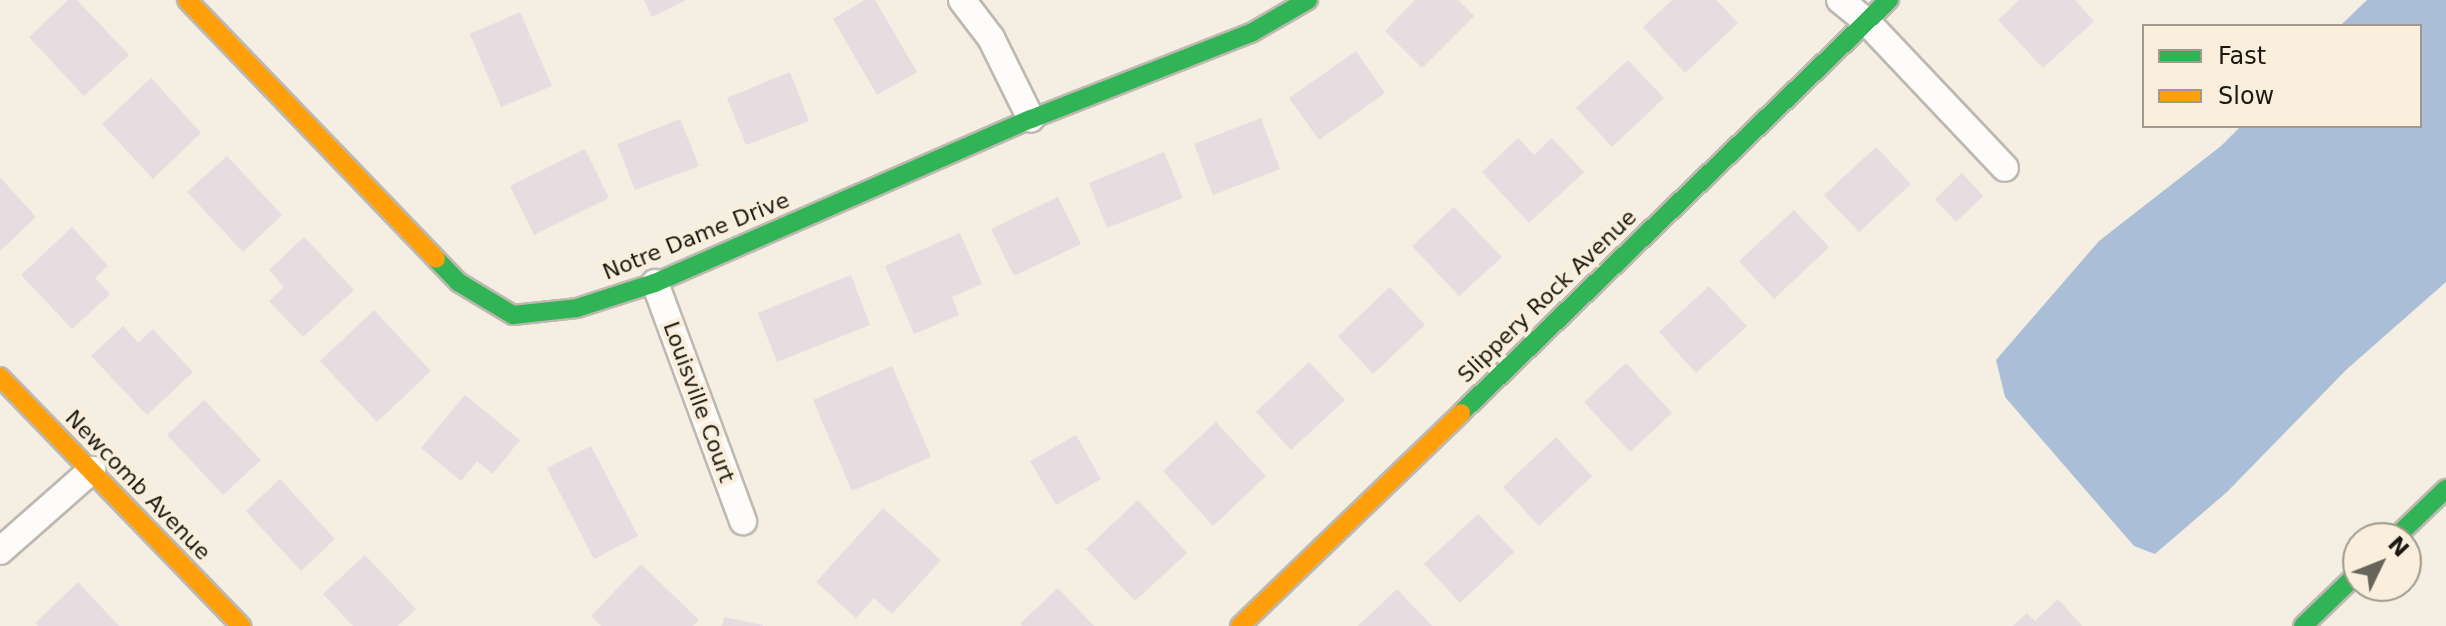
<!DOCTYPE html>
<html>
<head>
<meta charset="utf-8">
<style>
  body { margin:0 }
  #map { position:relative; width:2446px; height:626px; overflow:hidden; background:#f4eee3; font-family:"DejaVu Sans",sans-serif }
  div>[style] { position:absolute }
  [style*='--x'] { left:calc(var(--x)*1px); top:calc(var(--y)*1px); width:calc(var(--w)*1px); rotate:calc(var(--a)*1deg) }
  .water>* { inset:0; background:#aabfd7 }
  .building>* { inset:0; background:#e7dcdf }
  .roads { filter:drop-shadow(2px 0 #bdb8b0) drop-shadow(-2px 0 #bdb8b0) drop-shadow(0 2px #bdb8b0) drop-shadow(0 -2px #bdb8b0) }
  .street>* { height:26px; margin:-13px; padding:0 13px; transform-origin:13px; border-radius:13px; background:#fdfcfb }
  .fast>* { height:18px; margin:-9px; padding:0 9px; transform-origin:9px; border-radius:9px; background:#30b455 }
  .slow>* { height:18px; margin:-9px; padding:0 9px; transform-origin:9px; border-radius:9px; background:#ff9f0a }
  span { translate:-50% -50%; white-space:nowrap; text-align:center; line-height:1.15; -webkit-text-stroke:8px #faefdd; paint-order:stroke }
  .street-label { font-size:22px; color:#1c1913 }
  .legend { position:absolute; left:2142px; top:24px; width:280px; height:104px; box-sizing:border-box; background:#faefdd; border:2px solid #a1998c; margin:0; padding:10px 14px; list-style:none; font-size:24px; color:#1c1913 }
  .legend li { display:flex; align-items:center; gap:16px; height:40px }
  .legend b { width:40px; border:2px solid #a1998c }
  .north { position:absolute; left:2342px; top:522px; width:80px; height:80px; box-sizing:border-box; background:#faefdd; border:2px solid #a1998c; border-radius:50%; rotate:47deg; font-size:22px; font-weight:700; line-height:32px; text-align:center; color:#1c1913 }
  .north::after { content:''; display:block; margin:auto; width:28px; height:36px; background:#68645c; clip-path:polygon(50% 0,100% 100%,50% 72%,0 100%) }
</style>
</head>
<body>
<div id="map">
  <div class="water">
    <div style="clip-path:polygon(2367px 0,2446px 0,2446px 282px,2347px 369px,2227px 492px,2155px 554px,2134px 546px,2005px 397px,1996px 360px,2099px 241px,2221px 146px,2241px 126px,2420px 126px,2420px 26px,2340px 26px)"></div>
  </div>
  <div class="building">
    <div style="clip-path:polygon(68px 0,77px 0,129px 55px,84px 96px,29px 37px)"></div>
    <div style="clip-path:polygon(644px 0,686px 0,652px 17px)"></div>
    <div style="clip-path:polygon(865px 0,875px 0,917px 72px,877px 95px,833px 19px)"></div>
    <div style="clip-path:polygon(1415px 0,1458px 0,1474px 16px,1422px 68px,1385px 31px)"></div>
    <div style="clip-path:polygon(1672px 0,1716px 0,1738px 23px,1685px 73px,1643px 27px)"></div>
    <div style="clip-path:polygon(2019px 0,2075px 0,2094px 21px,2043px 68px,1998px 20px)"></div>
    <div style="clip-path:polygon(520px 12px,552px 86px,501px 107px,470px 34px)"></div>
    <div style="clip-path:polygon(1356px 51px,1385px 93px,1319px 140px,1289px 98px)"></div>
    <div style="clip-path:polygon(1628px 60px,1664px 98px,1612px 147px,1576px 108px)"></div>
    <div style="clip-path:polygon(790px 72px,809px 121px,746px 145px,727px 98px)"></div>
    <div style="clip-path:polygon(151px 78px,201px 133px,153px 179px,102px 124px)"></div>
    <div style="clip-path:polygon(1261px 118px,1280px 169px,1213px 195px,1194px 144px)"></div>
    <div style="clip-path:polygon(680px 119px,699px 166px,635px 190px,617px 144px)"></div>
    <div style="clip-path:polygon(1518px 138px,1534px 155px,1552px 138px,1584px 172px,1529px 223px,1482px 172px)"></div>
    <div style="clip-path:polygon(1876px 147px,1911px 184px,1859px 232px,1824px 195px)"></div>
    <div style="clip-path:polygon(585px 149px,609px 198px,534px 235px,510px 186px)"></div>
    <div style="clip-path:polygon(1164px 152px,1183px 198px,1107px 228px,1089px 183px)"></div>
    <div style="clip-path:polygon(227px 156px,282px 215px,243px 252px,187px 192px)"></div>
    <div style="clip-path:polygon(1962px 173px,1983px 196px,1956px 222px,1935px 199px)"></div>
    <div style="clip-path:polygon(0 177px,36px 217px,0 251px)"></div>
    <div style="clip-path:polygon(1058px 197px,1081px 244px,1014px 276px,991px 229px)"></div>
    <div style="clip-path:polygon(1454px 207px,1502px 257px,1459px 296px,1412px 246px)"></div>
    <div style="clip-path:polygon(1794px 210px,1829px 247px,1774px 299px,1739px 261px)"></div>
    <div style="clip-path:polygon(72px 227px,108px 266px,95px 278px,110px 294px,72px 329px,21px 275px)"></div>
    <div style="clip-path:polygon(960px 233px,982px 284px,952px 297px,959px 315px,914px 334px,885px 266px)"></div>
    <div style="clip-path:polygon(304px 237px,354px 290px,303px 337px,269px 301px,284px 287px,269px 270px)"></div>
    <div style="clip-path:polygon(851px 275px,870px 325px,777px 362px,758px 313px)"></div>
    <div style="clip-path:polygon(1709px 286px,1747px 326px,1696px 373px,1659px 332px)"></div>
    <div style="clip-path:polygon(1390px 287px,1425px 325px,1373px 374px,1338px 336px)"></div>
    <div style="clip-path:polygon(374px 310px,431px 371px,377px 422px,320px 361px)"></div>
    <div style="clip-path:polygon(123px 326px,138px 343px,153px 329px,193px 372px,147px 415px,91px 356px)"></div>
    <div style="clip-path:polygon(1309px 362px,1345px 400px,1291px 450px,1256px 412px)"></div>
    <div style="clip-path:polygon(1626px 363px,1672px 413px,1630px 452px,1584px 402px)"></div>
    <div style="clip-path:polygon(892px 366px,931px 457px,852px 491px,813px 400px)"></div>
    <div style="clip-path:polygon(465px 395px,520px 440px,493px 474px,477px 461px,461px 481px,421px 448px)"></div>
    <div style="clip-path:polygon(204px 400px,261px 460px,223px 495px,167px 435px)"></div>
    <div style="clip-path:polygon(1216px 422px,1266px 476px,1213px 526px,1163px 471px)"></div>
    <div style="clip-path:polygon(1076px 435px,1101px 479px,1056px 505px,1030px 461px)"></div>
    <div style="clip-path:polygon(1556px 437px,1592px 476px,1539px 526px,1503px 487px)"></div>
    <div style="clip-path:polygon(591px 446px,638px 536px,594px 559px,547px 468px)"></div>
    <div style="clip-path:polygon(280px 479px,335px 539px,301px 571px,246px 511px)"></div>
    <div style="clip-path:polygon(1138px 500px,1187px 553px,1135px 601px,1086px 549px)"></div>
    <div style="clip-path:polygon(883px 508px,941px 560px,892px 614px,874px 598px,856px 618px,816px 582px)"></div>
    <div style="clip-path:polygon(1478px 514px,1514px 552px,1460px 603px,1424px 564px)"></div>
    <div style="clip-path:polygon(365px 555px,416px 609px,398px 626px,353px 626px,323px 594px)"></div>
    <div style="clip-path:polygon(641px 564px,699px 620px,693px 626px,601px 626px,591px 616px)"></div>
    <div style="clip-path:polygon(78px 582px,119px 626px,38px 626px,35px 623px)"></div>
    <div style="clip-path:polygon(1058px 588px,1094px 626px,1022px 626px,1020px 624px)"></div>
    <div style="clip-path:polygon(1397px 589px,1432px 626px,1358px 626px)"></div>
    <div style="clip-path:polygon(2058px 599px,2082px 626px,2013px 626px,2027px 613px,2035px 621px)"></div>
    <div style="clip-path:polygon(724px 617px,763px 625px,763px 626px,722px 626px)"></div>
  </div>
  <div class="roads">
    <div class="street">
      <div style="--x:962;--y:0;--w:48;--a:52.7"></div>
      <div style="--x:991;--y:38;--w:90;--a:63.7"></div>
      <div style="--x:1840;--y:0;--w:33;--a:39"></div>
      <div style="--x:1866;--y:21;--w:202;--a:46.6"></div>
      <div style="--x:655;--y:283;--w:254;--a:69.7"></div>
      <div style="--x:0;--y:551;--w:123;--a:-41.4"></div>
    </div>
    <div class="fast">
      <div style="--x:436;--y:259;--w:32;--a:46"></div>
      <div style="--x:458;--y:282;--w:64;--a:31"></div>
      <div style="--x:513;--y:315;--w:64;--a:-6.2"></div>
      <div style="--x:577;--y:308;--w:82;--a:-17.8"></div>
      <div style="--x:655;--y:283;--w:410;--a:-23.6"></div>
      <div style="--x:1031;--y:119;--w:236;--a:-21.4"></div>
      <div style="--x:1251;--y:33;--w:66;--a:-30.1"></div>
      <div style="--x:1461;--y:413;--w:595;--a:-43.98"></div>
      <div style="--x:2395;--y:538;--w:71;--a:-43.9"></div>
      <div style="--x:2303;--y:626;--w:76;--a:-43.9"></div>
    </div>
    <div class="slow">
      <div style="--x:187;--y:0;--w:359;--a:46.1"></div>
      <div style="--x:0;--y:377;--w:347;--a:45.9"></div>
      <div style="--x:1240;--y:626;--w:307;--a:-43.9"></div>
    </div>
  </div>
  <div class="street-label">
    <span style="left:696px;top:236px;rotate:-22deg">Notre Dame Drive</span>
    <span style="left:1547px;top:296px;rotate:-44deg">Slippery Rock Avenue</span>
    <span style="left:699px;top:402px;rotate:70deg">Louisville Court</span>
    <span style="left:138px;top:485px;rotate:46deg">Newcomb Avenue</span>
  </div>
  <ul class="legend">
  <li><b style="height:10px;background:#30b455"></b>Fast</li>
  <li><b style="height:10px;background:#ff9f0a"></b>Slow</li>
  </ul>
  <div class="north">N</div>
</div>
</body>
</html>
